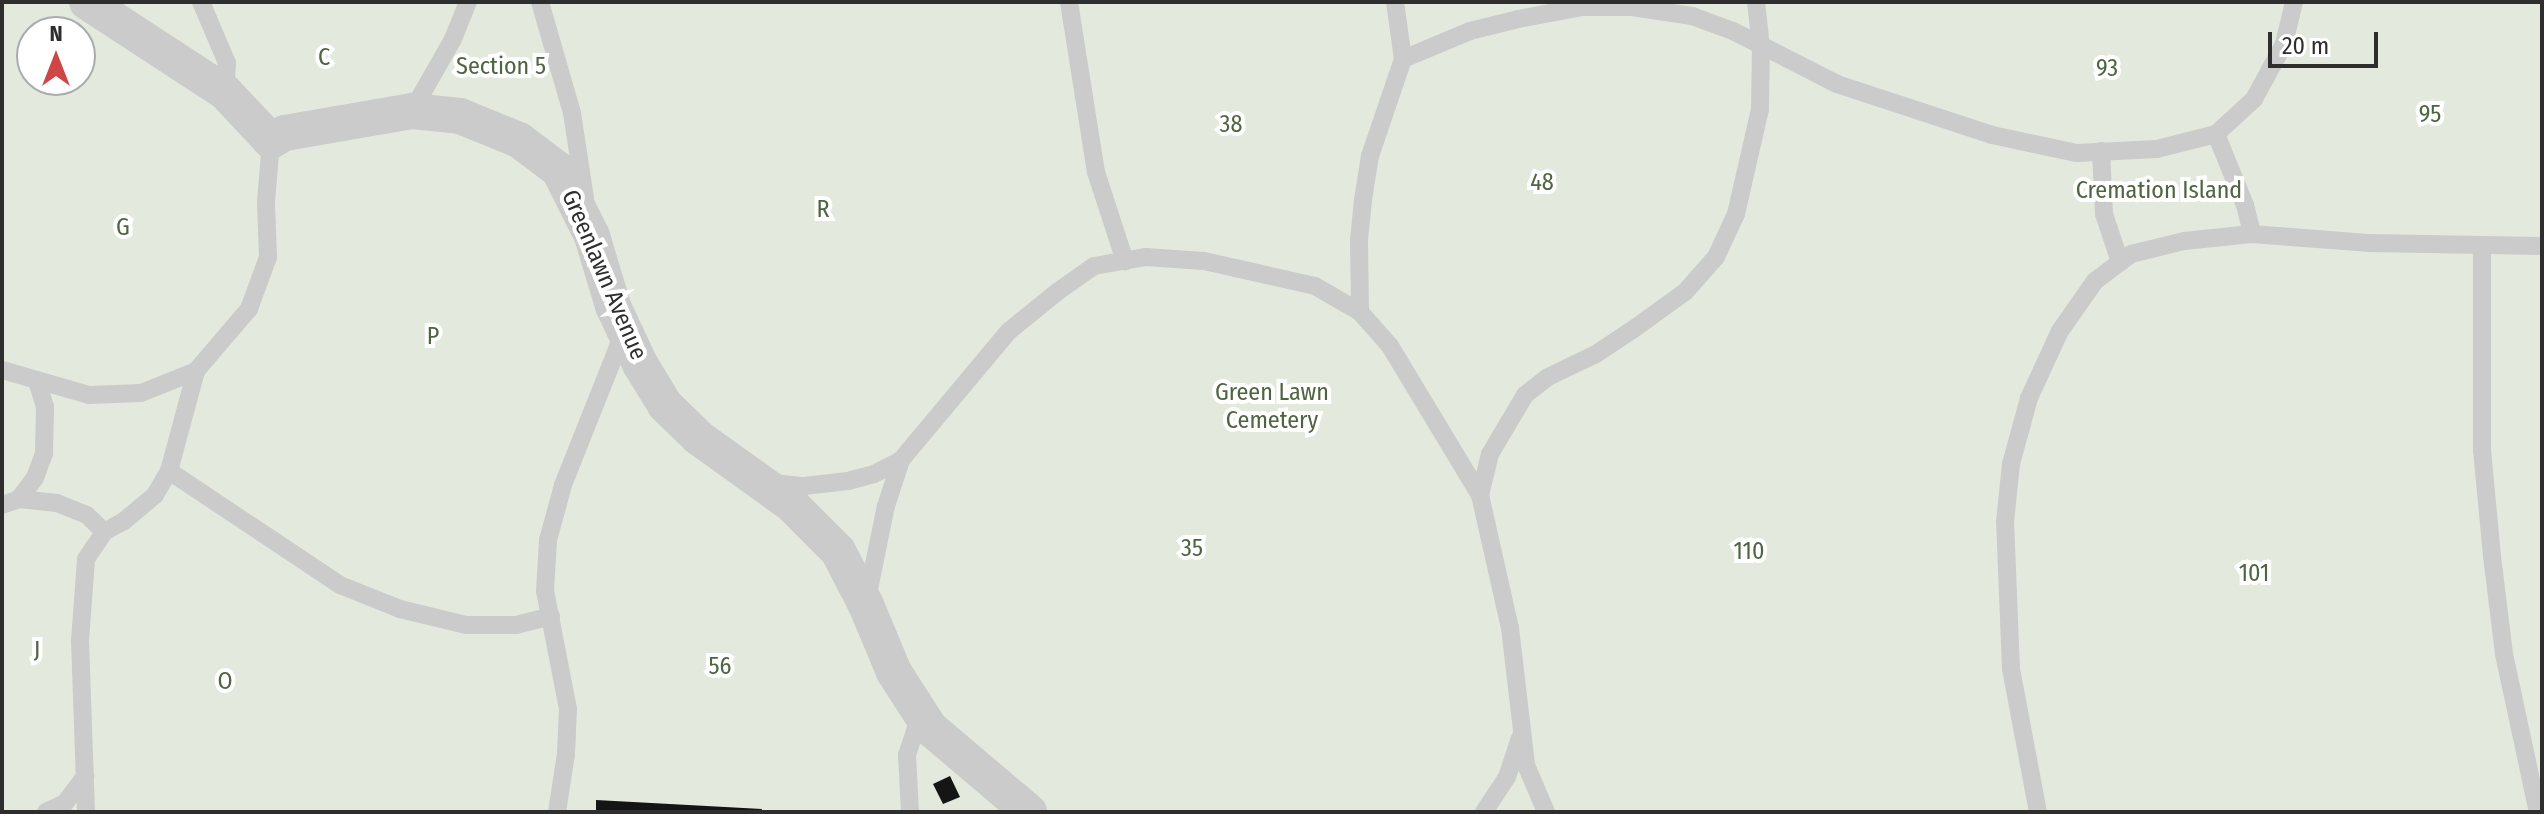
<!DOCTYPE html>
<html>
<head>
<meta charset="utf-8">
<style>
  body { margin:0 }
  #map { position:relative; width:2544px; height:814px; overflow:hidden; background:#fff; font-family:"Fira Sans Condensed",sans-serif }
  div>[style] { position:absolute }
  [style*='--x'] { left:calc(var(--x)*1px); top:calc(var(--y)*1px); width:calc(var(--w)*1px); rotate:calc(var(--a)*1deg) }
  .green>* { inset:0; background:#e3eadd }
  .building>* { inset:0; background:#151515 }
  .lane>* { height:18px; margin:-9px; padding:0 9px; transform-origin:9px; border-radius:9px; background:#cbcbcb }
  .street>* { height:36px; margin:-18px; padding:0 18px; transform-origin:18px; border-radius:18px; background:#cbcbcb }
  span { translate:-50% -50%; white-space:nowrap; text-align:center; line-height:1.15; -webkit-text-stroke:8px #fff; paint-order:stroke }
  .park-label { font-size:24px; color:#4f6441 }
  .street-label { font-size:24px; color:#2e2e2e }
  .frame { position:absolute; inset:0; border:4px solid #2e2e2e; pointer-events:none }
  .north { position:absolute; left:16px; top:16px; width:80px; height:80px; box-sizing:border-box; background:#fff; border:2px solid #ababab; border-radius:50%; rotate:0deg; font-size:22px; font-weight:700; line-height:32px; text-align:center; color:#2e2e2e }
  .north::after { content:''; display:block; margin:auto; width:28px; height:36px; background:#cf4646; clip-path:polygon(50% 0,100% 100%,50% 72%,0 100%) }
  .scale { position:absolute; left:2268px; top:32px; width:110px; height:36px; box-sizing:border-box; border:4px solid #2e2e2e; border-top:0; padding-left:10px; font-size:24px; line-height:28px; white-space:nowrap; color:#2e2e2e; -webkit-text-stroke:6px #fff; paint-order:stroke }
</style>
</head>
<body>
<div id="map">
  <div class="green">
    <div style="clip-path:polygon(evenodd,2px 2px,2542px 2px,2542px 812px,2px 812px,2px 2px,32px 32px,80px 32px,80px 80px,32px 80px,32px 32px)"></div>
  </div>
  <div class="building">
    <div style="clip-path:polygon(950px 776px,960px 797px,943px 804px,933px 784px)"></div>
    <div style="clip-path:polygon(596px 800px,762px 809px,761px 812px,596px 812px)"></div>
  </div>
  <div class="lane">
    <div style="--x:201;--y:2;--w:66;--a:66.9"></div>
    <div style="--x:227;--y:63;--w:29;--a:94"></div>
    <div style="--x:540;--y:2;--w:116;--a:73.9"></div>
    <div style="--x:572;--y:113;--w:86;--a:81.3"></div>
    <div style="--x:1069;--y:2;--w:172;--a:81"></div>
    <div style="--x:1096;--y:172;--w:94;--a:72"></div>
    <div style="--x:1403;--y:59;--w:73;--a:-22.7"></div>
    <div style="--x:1470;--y:31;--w:49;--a:-14"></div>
    <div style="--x:1518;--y:19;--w:66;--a:-10.5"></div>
    <div style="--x:1583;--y:7;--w:49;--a:0"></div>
    <div style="--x:1632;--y:7;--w:61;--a:8.5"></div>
    <div style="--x:1692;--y:16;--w:44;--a:20.1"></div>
    <div style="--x:1733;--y:31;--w:117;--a:27"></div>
    <div style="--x:1837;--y:84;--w:163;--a:18.2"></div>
    <div style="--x:1992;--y:135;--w:87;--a:12"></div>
    <div style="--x:2077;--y:153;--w:80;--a:-2.9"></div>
    <div style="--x:2157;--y:149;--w:61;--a:-14.3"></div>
    <div style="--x:2216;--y:134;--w:52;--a:-42.6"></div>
    <div style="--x:2254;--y:99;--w:63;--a:-61.4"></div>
    <div style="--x:2284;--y:44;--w:43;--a:-76.6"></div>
    <div style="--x:412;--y:111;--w:83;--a:-60.3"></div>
    <div style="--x:453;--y:39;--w:40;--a:-68"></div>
    <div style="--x:2216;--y:134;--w:77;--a:67.8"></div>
    <div style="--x:2245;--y:205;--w:30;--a:76"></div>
    <div style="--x:2101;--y:151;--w:63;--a:87.3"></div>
    <div style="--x:2104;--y:214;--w:51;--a:71.6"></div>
    <div style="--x:2482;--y:245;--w:205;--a:90"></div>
    <div style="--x:2482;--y:450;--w:106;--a:84.6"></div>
    <div style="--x:2492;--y:556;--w:99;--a:83"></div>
    <div style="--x:2504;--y:654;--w:162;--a:77.9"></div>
    <div style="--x:1360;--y:312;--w:72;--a:-90.8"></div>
    <div style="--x:1359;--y:240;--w:40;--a:-84.3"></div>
    <div style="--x:1363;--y:200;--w:45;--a:-81"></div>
    <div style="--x:1370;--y:156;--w:102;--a:-71.2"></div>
    <div style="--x:1403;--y:59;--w:58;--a:-98"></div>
    <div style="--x:2;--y:370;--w:91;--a:16"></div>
    <div style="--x:89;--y:395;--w:52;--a:-2.2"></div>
    <div style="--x:141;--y:393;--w:59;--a:-21.8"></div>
    <div style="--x:169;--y:471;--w:206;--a:33.7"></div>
    <div style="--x:340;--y:585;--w:65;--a:21.8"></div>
    <div style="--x:400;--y:609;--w:68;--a:13.6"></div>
    <div style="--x:466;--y:625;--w:50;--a:0"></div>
    <div style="--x:516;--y:625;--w:36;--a:-14"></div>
    <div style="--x:773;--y:483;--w:31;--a:6"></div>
    <div style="--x:804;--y:486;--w:44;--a:-6.5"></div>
    <div style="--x:848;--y:481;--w:27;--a:-15"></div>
    <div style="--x:874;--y:474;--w:30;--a:-27"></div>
    <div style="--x:1480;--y:495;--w:42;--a:-76.3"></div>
    <div style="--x:1490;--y:454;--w:69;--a:-59.3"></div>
    <div style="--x:1525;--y:395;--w:29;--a:-38"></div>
    <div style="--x:1548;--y:377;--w:53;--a:-25.6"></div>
    <div style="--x:1596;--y:354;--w:47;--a:-33.7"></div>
    <div style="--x:1635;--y:328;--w:62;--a:-35.8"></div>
    <div style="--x:1685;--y:292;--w:47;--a:-48.5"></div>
    <div style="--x:1716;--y:257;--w:47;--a:-65.1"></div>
    <div style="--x:1736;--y:214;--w:108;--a:-77.1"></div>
    <div style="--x:1760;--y:109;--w:62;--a:-89.1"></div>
    <div style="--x:1761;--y:47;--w:45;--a:-96.3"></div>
    <div style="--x:19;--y:499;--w:26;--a:-53"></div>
    <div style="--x:35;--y:478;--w:27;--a:-70"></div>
    <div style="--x:44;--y:453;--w:46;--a:-88.8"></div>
    <div style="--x:45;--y:407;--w:28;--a:-107"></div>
    <div style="--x:2;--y:505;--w:18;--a:-19"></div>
    <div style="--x:19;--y:499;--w:38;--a:6"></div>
    <div style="--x:57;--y:503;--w:32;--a:22"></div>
    <div style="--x:87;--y:515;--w:24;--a:45"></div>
    <div style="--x:867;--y:599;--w:95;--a:-78.5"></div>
    <div style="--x:886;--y:506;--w:48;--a:-71.9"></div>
    <div style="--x:901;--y:460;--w:168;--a:-50.1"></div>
    <div style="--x:1009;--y:331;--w:62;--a:-39.1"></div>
    <div style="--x:1057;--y:292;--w:45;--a:-35.1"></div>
    <div style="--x:1094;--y:266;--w:53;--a:-9.8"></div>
    <div style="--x:1146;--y:257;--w:58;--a:3.9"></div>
    <div style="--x:1204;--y:261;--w:114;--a:12.7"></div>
    <div style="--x:1315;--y:286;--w:52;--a:30"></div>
    <div style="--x:1360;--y:312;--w:45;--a:48.6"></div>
    <div style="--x:1390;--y:346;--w:174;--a:58.9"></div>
    <div style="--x:1480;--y:495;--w:136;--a:77.3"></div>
    <div style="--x:1510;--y:628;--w:138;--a:83.3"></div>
    <div style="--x:1526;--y:765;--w:51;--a:66.9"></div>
    <div style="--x:46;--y:812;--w:21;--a:-25"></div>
    <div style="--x:65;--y:803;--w:34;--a:-53"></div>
    <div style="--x:86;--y:812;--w:171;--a:-92"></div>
    <div style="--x:80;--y:641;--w:82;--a:-85.8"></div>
    <div style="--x:86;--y:559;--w:32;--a:-56"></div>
    <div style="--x:104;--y:532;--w:23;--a:-29"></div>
    <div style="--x:124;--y:521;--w:40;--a:-40"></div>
    <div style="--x:155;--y:495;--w:28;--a:-60"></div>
    <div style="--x:169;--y:471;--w:104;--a:-74.9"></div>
    <div style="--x:196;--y:371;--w:82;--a:-49.5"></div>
    <div style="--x:249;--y:309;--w:55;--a:-69.9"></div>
    <div style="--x:268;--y:257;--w:55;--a:-92.1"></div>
    <div style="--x:266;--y:202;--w:61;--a:-85.3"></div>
    <div style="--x:557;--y:812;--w:59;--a:-81.2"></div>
    <div style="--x:566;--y:754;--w:45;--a:-87.5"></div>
    <div style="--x:568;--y:709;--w:120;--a:-101"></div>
    <div style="--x:545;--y:591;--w:51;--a:-86.6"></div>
    <div style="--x:548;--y:540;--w:57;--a:-74.7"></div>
    <div style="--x:563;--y:485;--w:165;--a:-68.3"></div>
    <div style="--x:910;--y:812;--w:57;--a:-93"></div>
    <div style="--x:907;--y:755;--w:44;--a:-71.6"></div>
    <div style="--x:1484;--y:812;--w:42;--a:-56.7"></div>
    <div style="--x:1507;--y:777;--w:41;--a:-71.6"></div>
    <div style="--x:2038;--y:812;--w:146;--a:-100.7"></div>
    <div style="--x:2011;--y:669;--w:147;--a:-92.3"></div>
    <div style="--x:2005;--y:522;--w:58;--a:-84.1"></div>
    <div style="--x:2011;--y:464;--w:68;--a:-74.7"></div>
    <div style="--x:2029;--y:398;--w:74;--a:-65.2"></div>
    <div style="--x:2060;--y:331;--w:61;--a:-55"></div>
    <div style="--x:2095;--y:281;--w:45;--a:-36.9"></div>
    <div style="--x:2131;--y:254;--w:55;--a:-13.8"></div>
    <div style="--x:2184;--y:241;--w:68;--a:-5.9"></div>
    <div style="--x:2252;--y:234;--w:116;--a:4.4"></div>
    <div style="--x:2368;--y:243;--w:174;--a:1"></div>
  </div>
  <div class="street">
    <div style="--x:87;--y:2;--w:165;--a:33.1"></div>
    <div style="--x:225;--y:92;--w:67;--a:46.8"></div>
    <div style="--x:271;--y:141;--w:16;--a:-30"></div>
    <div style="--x:285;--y:133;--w:129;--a:-9.8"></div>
    <div style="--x:412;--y:111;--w:48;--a:5.9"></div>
    <div style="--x:460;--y:116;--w:64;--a:22.1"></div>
    <div style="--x:519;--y:140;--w:50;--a:36.9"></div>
    <div style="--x:559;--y:170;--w:74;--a:63.4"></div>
    <div style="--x:592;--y:236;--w:73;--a:73.3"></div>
    <div style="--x:613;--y:306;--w:64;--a:65"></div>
    <div style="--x:640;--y:364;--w:48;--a:58.6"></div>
    <div style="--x:665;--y:405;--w:47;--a:44.1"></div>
    <div style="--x:699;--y:438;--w:113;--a:35.7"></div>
    <div style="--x:791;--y:504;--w:66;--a:45"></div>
    <div style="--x:838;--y:551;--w:61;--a:62.6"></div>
    <div style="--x:866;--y:605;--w:73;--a:67.3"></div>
    <div style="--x:894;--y:672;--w:67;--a:57.3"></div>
    <div style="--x:930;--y:728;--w:130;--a:40.3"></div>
  </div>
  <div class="park-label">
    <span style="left:324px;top:58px">C</span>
    <span style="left:501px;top:67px">Section 5</span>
    <span style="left:2107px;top:69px">93</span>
    <span style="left:2430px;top:115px">95</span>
    <span style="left:1231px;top:125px">38</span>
    <span style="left:1542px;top:183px">48</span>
    <span style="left:2159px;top:191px">Cremation Island</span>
    <span style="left:823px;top:210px">R</span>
    <span style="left:123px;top:228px">G</span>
    <span style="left:433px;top:337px">P</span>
    <span style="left:1272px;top:407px">Green Lawn<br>Cemetery</span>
    <span style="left:1192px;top:549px">35</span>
    <span style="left:1749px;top:552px">110</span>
    <span style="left:2254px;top:574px">101</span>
    <span style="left:37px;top:651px">J</span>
    <span style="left:720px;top:667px">56</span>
    <span style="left:225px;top:682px">O</span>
  </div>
  <div class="street-label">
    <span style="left:604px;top:275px;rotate:67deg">Greenlawn Avenue</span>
  </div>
  <div class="frame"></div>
  <div class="north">N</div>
  <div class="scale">20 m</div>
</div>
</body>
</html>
